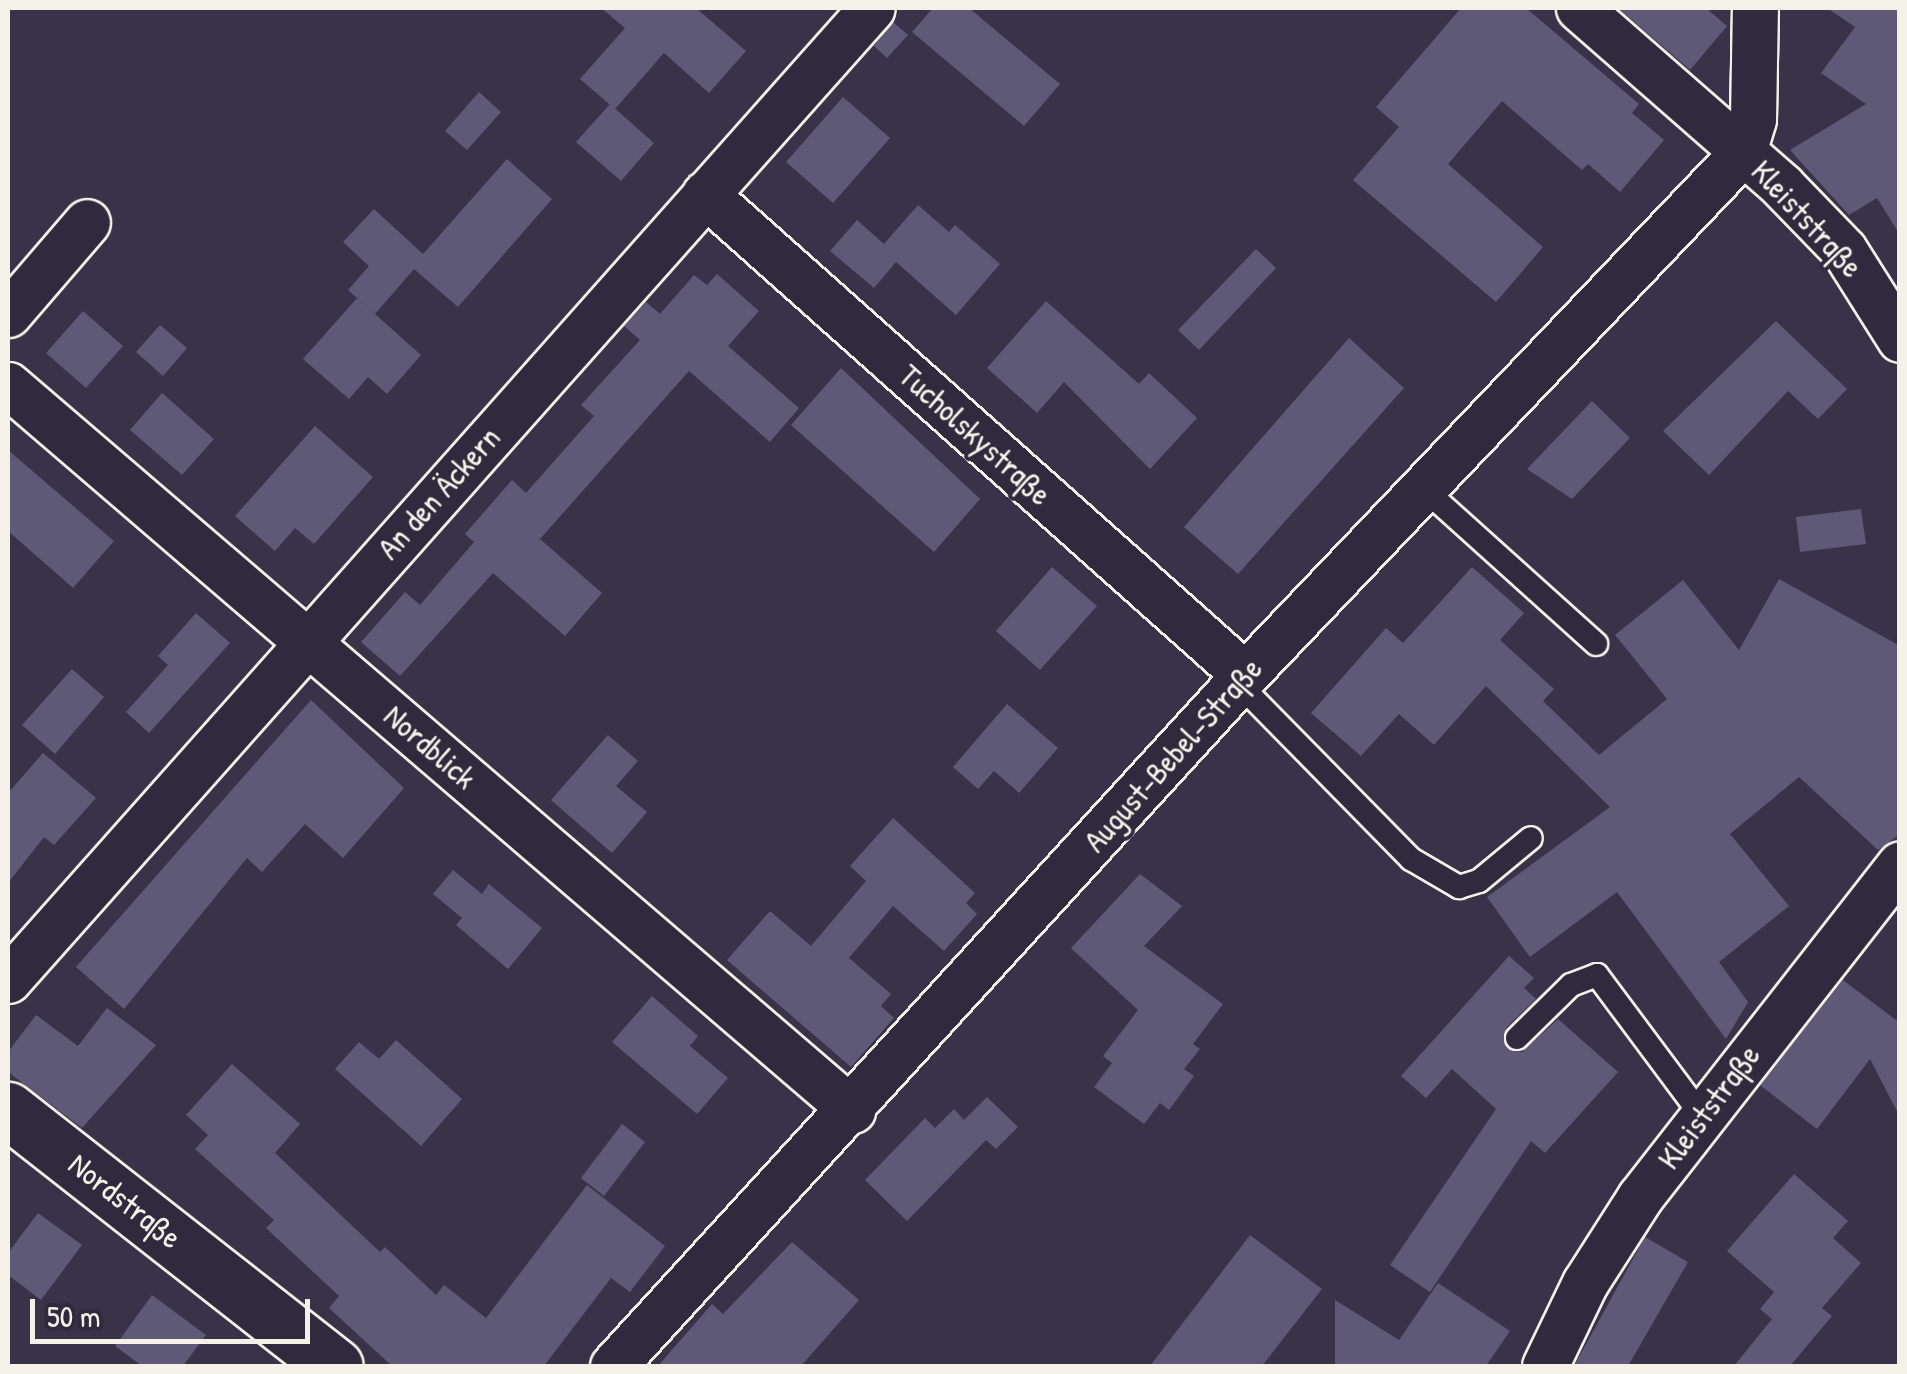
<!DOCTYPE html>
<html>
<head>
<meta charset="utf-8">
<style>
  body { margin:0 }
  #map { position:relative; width:1907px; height:1374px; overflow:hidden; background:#383349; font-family:"Patrick Hand",sans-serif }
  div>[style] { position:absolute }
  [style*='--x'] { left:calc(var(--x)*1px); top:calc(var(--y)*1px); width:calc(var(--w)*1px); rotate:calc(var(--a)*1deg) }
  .building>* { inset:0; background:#5e5977 }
  .roads { filter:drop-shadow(2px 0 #f4f1e8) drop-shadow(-2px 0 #f4f1e8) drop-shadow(0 2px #f4f1e8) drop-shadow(0 -2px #f4f1e8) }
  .service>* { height:22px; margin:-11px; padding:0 11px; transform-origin:11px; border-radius:11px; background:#2f2a3d }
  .minor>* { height:45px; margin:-22.5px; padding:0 22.5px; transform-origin:22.5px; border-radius:22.5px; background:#2f2a3d }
  .tertiary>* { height:55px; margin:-27.5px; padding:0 27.5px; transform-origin:27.5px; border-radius:27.5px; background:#2f2a3d }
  span { translate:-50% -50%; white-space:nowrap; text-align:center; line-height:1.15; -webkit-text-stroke:8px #2f2a3d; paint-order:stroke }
  .street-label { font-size:32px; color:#f4f1e8 }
  .frame { position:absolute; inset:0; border:10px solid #f4f1e8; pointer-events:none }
  .scale { position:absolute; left:30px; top:1299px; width:280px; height:45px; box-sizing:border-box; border:5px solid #f4f1e8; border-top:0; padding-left:12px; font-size:30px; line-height:35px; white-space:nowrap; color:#f4f1e8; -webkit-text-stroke:8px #2f2a3d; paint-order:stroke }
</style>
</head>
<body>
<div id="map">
  <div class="building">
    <div style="clip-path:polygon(601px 8px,696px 8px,746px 51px,709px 93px,664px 53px,615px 109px,580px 79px,625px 28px)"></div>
    <div style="clip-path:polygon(933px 8px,969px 8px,1060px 84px,1024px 126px,912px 32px)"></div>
    <div style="clip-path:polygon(1461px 8px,1526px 8px,1639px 104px,1632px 113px,1664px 140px,1620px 192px,1588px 164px,1582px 170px,1502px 101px,1448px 164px,1543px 247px,1496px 302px,1353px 180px,1399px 127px,1376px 107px)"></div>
    <div style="clip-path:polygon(1618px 8px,1706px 8px,1727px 26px,1690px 70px)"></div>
    <div style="clip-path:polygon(1827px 8px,1900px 8px,1900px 235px,1877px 198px,1849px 215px,1790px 150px,1866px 104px,1821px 73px,1855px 27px)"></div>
    <div style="clip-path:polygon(893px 22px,908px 35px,887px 58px,874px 46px)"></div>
    <div style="clip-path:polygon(479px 92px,501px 112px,467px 150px,445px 131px)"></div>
    <div style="clip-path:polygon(843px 97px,890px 138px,833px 203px,786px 162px)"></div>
    <div style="clip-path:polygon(610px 104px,654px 143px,621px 181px,576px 142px)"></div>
    <div style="clip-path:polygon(507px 159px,552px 199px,458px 307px,414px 269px,375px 314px,348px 290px,369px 266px,343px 242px,374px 209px,423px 254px)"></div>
    <div style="clip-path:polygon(918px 205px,949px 232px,955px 225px,1000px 264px,956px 315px,896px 262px,874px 288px,830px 251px,857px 220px,884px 244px)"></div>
    <div style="clip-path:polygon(1256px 249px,1276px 268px,1199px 350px,1178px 330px)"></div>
    <div style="clip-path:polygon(717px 274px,759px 311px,728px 346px,799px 408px,770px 442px,689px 371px,540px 539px,602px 593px,565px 636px,493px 573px,400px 676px,361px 642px,405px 592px,420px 605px,474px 542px,465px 534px,512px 480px,526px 493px,594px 416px,581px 405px,640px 340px,624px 326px,646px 302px,660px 314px,694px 275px,707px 285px)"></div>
    <div style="clip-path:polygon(357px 298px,421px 355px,387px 394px,368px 377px,349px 399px,303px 359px)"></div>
    <div style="clip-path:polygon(1046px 301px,1139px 384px,1149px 373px,1197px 418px,1150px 469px,1064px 382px,1037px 413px,987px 368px)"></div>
    <div style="clip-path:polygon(83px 311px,123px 346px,86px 388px,46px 353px)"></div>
    <div style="clip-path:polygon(1776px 321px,1847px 389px,1818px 419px,1788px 391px,1709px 475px,1663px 431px)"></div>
    <div style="clip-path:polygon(160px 325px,187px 348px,163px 376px,136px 352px)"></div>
    <div style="clip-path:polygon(1349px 338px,1404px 388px,1238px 574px,1184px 527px)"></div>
    <div style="clip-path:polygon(841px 368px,980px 499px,934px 552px,791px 425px)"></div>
    <div style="clip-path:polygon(162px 393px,214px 439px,182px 475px,130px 430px)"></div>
    <div style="clip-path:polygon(1592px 401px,1630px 438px,1572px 499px,1527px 469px)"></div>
    <div style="clip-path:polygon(315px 426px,373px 477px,314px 544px,295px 528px,275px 551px,235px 516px)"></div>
    <div style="clip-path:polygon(8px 450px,114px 541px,73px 588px,8px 531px)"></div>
    <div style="clip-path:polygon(1861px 509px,1866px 544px,1800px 552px,1796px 517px)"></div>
    <div style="clip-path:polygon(1052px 567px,1097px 606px,1040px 670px,996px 631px)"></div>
    <div style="clip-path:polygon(1472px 567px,1524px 613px,1500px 640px,1554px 689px,1543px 701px,1599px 755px,1667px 699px,1615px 635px,1683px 580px,1739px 650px,1779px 579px,1900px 646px,1900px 834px,1878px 850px,1799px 777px,1730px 834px,1789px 906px,1719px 962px,1748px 1002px,1726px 1039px,1617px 892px,1530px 957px,1487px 897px,1610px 807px,1486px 686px,1434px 745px,1399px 714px,1361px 756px,1311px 713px,1386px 628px,1403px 643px)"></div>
    <div style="clip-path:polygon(196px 613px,230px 643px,149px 733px,126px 712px,168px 665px,158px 656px)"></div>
    <div style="clip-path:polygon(72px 669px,104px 697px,55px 754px,22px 725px)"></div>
    <div style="clip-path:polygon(311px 700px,404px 788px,343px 858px,305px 824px,262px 872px,247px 858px,124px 1009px,76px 967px)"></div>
    <div style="clip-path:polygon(1007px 704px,1058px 748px,1019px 793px,994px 771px,978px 789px,953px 767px)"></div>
    <div style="clip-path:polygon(608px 735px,638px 761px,616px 786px,647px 812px,612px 853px,551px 800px)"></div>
    <div style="clip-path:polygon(43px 753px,96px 798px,54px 845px,44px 837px,8px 883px,8px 793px)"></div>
    <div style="clip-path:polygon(893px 818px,975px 893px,966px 903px,977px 914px,944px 951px,893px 906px,849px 958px,891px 994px,881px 1006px,894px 1018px,851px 1067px,727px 960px,770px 911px,811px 946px,866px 881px,850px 866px)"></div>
    <div style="clip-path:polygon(453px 870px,482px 894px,489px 884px,542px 928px,508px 969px,456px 925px,462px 918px,433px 894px)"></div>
    <div style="clip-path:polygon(1140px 874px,1182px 906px,1144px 946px,1223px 1004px,1193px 1044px,1200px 1049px,1184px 1069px,1194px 1076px,1169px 1110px,1160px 1103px,1144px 1124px,1094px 1087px,1112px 1063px,1103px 1056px,1138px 1010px,1071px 948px)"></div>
    <div style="clip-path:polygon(1509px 956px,1534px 978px,1524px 988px,1536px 999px,1506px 1028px,1506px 1048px,1522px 1052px,1558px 1019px,1618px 1072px,1545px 1153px,1531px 1141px,1430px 1292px,1390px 1265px,1496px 1109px,1452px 1069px,1426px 1098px,1401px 1076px)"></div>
    <div style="clip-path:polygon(1843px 980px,1900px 1023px,1900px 1117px,1870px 1059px,1817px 1129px,1760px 1085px)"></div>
    <div style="clip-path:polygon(652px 996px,698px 1036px,690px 1046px,728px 1078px,697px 1114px,612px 1042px)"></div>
    <div style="clip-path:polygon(107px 1008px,156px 1045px,82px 1128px,8px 1072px,8px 1052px,36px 1015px,78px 1046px)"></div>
    <div style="clip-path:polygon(396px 1040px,462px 1099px,421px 1146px,335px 1069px,359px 1042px,379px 1059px)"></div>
    <div style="clip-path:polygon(232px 1064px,300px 1124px,275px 1153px,380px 1252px,385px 1247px,436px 1295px,444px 1285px,486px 1318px,587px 1185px,665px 1246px,630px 1292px,611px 1278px,544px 1366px,392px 1366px,329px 1308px,339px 1296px,266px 1228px,274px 1220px,195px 1149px,208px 1135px,186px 1115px)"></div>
    <div style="clip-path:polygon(987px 1097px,1018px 1127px,996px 1149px,986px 1140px,907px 1221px,865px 1180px,925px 1118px,935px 1128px,954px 1109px,964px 1120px)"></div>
    <div style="clip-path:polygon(622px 1124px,645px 1142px,604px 1196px,581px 1178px)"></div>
    <div style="clip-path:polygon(1794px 1174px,1848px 1221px,1833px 1238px,1861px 1263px,1822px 1308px,1832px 1316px,1790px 1366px,1734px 1366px,1772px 1319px,1760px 1309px,1774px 1292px,1727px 1251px)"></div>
    <div style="clip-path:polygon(38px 1213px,82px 1245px,41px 1300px,8px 1275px,8px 1253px)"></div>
    <div style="clip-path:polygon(1250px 1235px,1322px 1289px,1262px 1366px,1150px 1366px)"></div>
    <div style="clip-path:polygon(1645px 1237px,1688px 1262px,1628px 1366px,1574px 1366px)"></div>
    <div style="clip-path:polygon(792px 1242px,859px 1300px,801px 1366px,658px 1366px,712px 1304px,723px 1314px)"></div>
    <div style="clip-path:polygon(1438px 1283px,1510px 1331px,1486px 1366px,1335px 1366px,1335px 1300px,1399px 1340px)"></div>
    <div style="clip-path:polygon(152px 1295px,206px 1335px,183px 1366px,142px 1366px,115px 1346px)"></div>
  </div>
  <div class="roads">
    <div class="service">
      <div style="--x:1423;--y:488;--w:233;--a:42"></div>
      <div style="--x:1238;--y:683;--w:247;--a:45.5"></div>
      <div style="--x:1411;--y:859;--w:56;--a:30.3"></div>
      <div style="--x:1459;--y:887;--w:21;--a:-17"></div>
      <div style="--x:1479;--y:881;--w:67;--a:-39.6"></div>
      <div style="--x:1517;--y:1038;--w:76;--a:-44.5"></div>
      <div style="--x:1571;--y:985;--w:28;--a:-21"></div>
      <div style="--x:1597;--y:975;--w:176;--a:53.3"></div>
    </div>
    <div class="minor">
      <div style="--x:1579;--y:8;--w:270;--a:41.2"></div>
      <div style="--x:1782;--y:186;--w:89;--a:45.9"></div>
      <div style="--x:1844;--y:250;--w:105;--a:57.8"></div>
      <div style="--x:705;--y:194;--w:723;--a:41.69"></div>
      <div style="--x:8;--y:314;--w:121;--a:-49.3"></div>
      <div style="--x:8;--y:385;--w:1113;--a:40.66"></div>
      <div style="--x:8;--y:980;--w:1300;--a:-48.37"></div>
      <div style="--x:613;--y:1366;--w:936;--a:-47.55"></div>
      <div style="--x:1245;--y:675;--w:722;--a:-46.4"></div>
      <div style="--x:1743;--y:152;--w:34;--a:-73"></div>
      <div style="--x:1753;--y:119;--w:111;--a:-89"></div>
      <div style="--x:1545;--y:1366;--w:92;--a:-64.3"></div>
      <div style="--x:1585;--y:1283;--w:102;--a:-57.4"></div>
      <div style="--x:1640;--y:1197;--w:422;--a:-52"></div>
    </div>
    <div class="tertiary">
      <div style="--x:8;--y:1110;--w:415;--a:38.1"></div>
    </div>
  </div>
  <div class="street-label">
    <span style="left:1807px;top:219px;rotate:47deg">Kleiststraße</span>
    <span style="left:975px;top:435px;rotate:42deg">Tucholskystraße</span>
    <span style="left:439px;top:493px;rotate:-48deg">An den Äckern</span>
    <span style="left:430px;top:747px;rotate:41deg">Nordblick</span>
    <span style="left:1173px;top:755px;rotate:-48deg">August-Bebel-Straße</span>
    <span style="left:1709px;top:1107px;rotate:-53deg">Kleiststraße</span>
    <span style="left:125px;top:1201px;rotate:38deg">Nordstraße</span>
  </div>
  <div class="frame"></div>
  <div class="scale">50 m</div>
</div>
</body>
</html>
